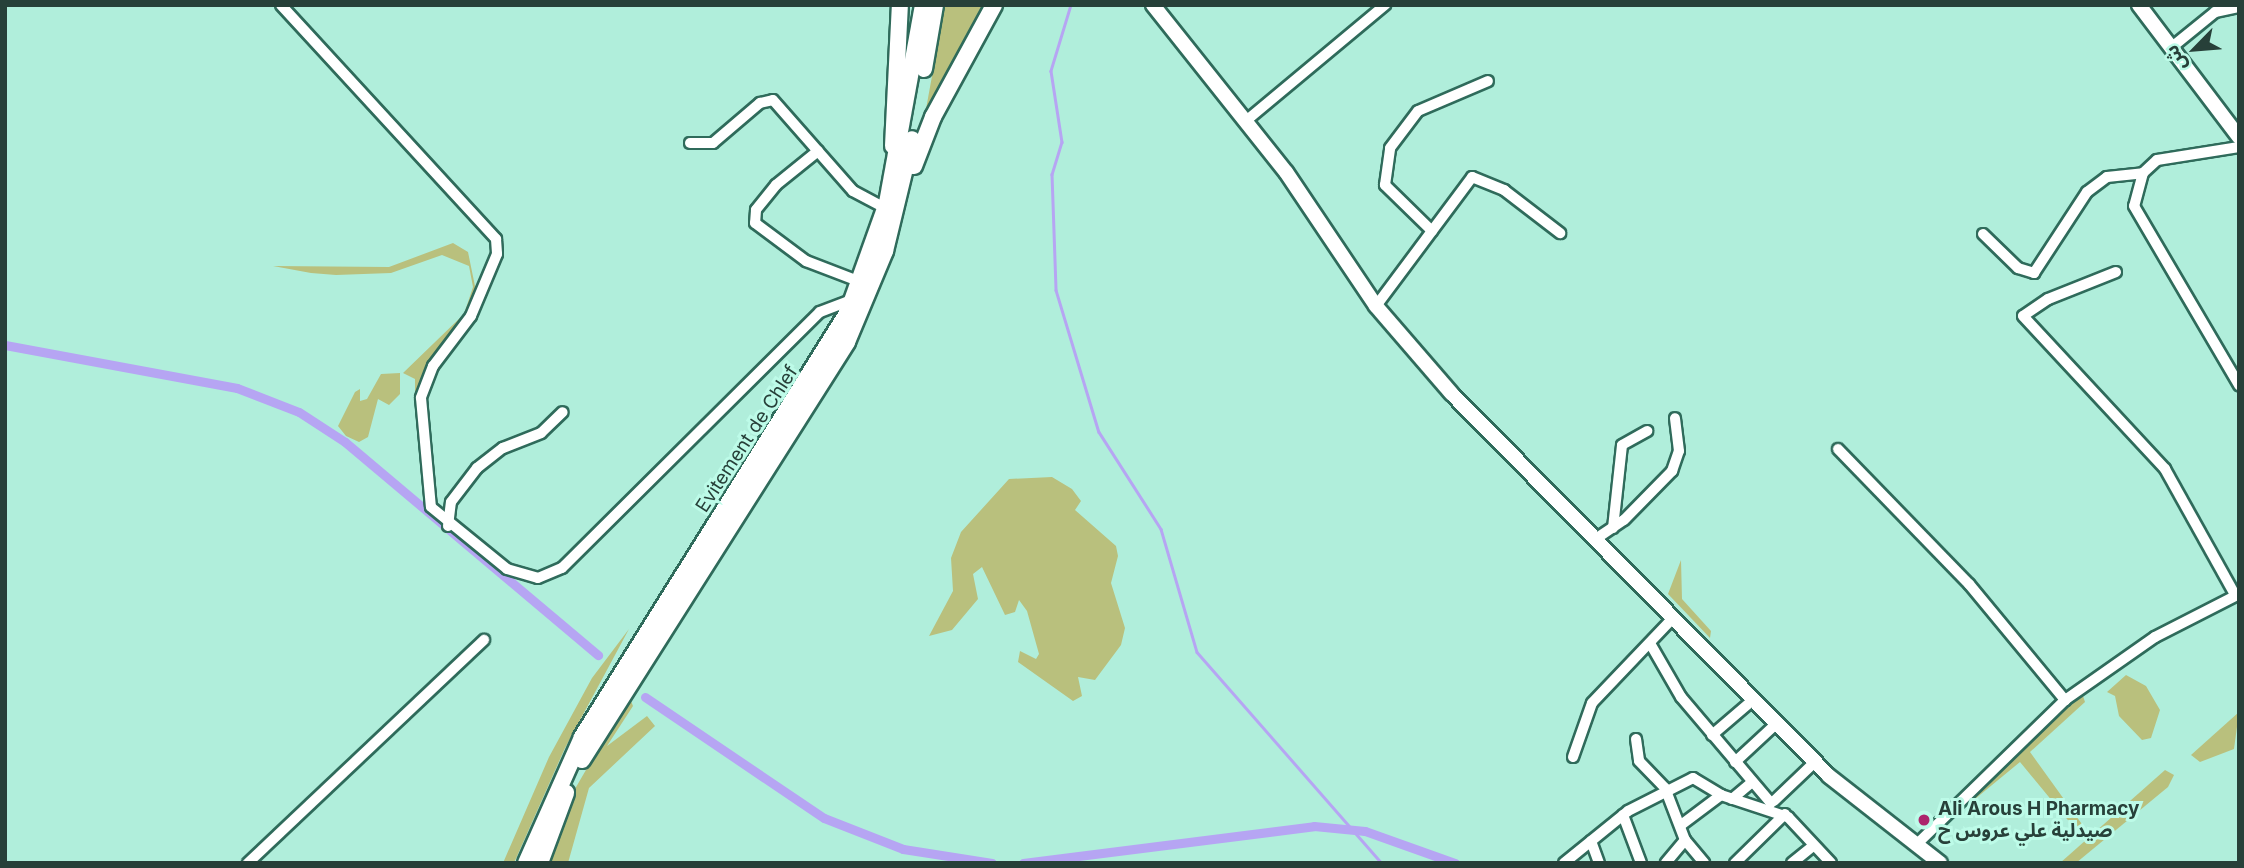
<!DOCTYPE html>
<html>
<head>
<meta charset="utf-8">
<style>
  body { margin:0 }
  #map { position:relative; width:2244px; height:868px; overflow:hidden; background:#b0eedb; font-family:Inter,"Noto Sans Arabic",sans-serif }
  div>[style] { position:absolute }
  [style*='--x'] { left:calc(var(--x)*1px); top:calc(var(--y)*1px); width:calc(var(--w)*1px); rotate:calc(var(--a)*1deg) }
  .green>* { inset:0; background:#b9c07d }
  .stream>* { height:2.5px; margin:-1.25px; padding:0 1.25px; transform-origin:1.25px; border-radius:1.25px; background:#b6a5f3 }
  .canal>* { height:9px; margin:-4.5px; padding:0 4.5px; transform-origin:4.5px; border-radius:4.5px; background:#b6a5f3 }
  .roads { filter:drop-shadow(2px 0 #2f6b5b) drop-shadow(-2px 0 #2f6b5b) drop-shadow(0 2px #2f6b5b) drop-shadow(0 -2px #2f6b5b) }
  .minor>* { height:10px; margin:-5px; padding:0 5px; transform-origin:5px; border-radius:5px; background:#fff }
  .major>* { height:14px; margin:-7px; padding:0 7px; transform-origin:7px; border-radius:7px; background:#fff }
  .highway>* { height:16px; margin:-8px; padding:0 8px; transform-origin:8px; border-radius:8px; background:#fff }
  .dots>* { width:19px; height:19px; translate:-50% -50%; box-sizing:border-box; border:4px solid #bdfbe8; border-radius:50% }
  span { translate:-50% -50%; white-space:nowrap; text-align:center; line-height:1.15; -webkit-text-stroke:6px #bdfbe8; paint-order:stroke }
  .street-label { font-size:19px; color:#274039 }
  .poi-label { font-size:19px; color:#274039; font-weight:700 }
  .left { translate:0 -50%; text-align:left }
  .frame { position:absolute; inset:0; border:7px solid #274039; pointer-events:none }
  .north { position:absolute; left:2160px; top:14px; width:70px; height:70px; -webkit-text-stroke:5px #bdfbe8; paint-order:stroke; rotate:245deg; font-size:19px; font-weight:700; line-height:28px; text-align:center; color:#274039 }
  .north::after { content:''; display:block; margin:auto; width:24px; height:32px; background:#274039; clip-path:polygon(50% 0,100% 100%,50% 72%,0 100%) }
</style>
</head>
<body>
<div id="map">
  <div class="green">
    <div style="clip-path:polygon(944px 5px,985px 5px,924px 120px,932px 76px)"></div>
    <div style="clip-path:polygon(453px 243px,468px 252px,476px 291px,467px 317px,420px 380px,415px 406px,415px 379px,403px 373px,464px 314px,473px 287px,469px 266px,442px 255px,391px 273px,336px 275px,311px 273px,273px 266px,389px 267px)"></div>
    <div style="clip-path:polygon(400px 373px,400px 394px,389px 405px,378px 399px,368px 437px,359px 442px,346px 436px,338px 426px,355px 392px,360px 389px,360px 401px,367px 399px,381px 374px)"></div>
    <div style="clip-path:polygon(1052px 477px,1072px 489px,1081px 501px,1075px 510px,1116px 546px,1118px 556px,1111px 583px,1125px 628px,1121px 645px,1095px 680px,1078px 677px,1082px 696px,1073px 701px,1018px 662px,1020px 651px,1036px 659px,1039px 654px,1027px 611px,1019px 600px,1015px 612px,1005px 615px,982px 567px,973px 574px,978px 599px,952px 630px,929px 636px,953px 591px,951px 558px,961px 532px,1009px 479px)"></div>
    <div style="clip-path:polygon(1681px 560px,1682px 599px,1711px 631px,1710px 638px,1668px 594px)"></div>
    <div style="clip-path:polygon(629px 629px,565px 748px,514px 863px,503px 863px,549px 757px,592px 678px)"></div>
    <div style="clip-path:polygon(2126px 675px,2146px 686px,2160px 710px,2151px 738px,2142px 740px,2119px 716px,2115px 696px,2107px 692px)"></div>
    <div style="clip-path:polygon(2082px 693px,2085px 702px,2030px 752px,2084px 827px,2081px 836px,2020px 762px,1958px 813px,2030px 735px)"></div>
    <div style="clip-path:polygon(629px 696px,633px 706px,607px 746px,647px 716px,655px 726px,589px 788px,568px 863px,547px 863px,572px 794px)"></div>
    <div style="clip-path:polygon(2239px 712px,2234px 749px,2200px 762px,2191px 755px)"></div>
    <div style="clip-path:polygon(2165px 770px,2174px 775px,2168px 787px,2076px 863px,2060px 863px)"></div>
  </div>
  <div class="stream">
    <div style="--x:1071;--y:5;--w:69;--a:106.9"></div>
    <div style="--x:1051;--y:71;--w:72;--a:81.2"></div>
    <div style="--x:1062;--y:142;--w:34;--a:107"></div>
    <div style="--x:1052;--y:174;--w:116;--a:88"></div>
    <div style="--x:1056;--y:290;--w:148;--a:73.2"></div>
    <div style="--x:1099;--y:432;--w:115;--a:57.4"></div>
    <div style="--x:1161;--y:529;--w:128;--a:73.7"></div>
    <div style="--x:1197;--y:652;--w:281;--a:48.8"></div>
  </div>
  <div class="canal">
    <div style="--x:5;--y:345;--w:236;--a:10.5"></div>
    <div style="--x:237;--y:388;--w:66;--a:21.2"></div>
    <div style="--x:299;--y:412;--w:55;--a:33.1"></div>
    <div style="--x:345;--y:442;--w:331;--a:40.1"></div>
    <div style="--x:645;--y:697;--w:216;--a:34.1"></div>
    <div style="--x:824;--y:818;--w:85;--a:21.4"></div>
    <div style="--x:903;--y:849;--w:90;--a:8.9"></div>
    <div style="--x:1023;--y:863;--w:293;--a:-7.2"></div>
    <div style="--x:1314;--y:826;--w:51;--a:5.6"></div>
    <div style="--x:1365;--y:831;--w:96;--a:19.6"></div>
  </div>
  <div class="roads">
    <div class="minor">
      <div style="--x:281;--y:5;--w:318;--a:47.4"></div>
      <div style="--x:496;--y:239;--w:15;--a:86"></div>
      <div style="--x:497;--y:254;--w:67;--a:112.8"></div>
      <div style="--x:471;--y:316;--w:63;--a:127.2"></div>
      <div style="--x:433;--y:366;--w:34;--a:111"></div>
      <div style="--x:421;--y:398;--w:109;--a:84.8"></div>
      <div style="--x:431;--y:507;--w:98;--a:39.2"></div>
      <div style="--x:507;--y:569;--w:32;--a:16"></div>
      <div style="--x:538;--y:578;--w:26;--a:-23"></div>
      <div style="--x:562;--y:568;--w:363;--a:-44.8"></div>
      <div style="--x:820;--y:312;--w:36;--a:-21"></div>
      <div style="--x:2172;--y:47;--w:55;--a:-39.1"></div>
      <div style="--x:2215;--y:12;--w:25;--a:-12"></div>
      <div style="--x:1247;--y:120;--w:180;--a:-39.8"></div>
      <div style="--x:690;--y:143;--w:23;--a:0"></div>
      <div style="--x:713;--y:143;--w:62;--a:-40.4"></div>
      <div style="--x:760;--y:103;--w:13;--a:-13"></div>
      <div style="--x:773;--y:100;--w:121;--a:48.7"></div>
      <div style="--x:853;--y:191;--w:36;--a:28"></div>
      <div style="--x:2239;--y:147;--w:83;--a:171"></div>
      <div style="--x:2157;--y:160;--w:19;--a:137"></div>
      <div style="--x:2143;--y:173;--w:34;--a:105"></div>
      <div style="--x:2134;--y:206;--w:208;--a:59.6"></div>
      <div style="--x:818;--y:151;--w:54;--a:141"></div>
      <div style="--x:776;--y:185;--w:32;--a:129"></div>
      <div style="--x:756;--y:210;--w:13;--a:94"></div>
      <div style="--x:755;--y:223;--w:64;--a:36.7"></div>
      <div style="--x:806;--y:261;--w:59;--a:20.9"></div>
      <div style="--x:1432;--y:231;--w:66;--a:-135.6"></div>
      <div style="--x:1385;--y:185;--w:37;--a:-82"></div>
      <div style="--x:1390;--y:148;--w:46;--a:-52.9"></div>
      <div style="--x:1418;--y:111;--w:76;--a:-23.2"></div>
      <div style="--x:1983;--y:234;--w:49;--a:44.2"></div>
      <div style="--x:2018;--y:268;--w:17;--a:17"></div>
      <div style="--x:2034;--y:273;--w:97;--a:-56.8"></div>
      <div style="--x:2087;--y:192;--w:25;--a:-37"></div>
      <div style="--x:2107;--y:177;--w:36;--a:-6"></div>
      <div style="--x:2116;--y:272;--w:73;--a:158.3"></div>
      <div style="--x:2048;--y:299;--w:30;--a:146"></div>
      <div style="--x:2023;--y:316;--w:209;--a:47.1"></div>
      <div style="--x:2165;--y:469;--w:144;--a:60.9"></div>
      <div style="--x:1376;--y:306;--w:161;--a:-53.3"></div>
      <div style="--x:1472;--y:177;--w:35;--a:22"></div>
      <div style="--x:1504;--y:190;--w:71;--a:37.5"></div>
      <div style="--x:1838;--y:449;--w:188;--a:45.9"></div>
      <div style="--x:1969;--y:584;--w:151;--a:50.4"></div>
      <div style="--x:448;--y:526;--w:24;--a:-83"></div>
      <div style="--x:451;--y:502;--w:43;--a:-52.6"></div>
      <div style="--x:477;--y:468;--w:33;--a:-38"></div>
      <div style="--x:503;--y:448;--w:41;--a:-21.5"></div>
      <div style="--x:541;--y:433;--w:30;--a:-44"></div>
      <div style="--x:1613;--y:528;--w:83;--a:-83.8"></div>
      <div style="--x:1622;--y:445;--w:29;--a:-29"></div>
      <div style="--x:1597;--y:538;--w:32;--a:-34"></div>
      <div style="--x:1624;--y:520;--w:69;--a:-45.6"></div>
      <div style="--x:1672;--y:471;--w:21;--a:-71"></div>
      <div style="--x:1679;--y:451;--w:33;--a:-97"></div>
      <div style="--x:1651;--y:645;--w:60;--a:60"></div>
      <div style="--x:1681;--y:697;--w:139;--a:49.7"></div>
      <div style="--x:1712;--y:735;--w:55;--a:-40.6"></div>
      <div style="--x:1636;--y:739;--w:22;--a:82"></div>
      <div style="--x:1639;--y:761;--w:37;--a:46"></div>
      <div style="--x:1665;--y:788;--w:56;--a:69"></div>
      <div style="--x:1685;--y:840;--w:30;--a:130"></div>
      <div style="--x:1573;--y:757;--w:57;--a:-70.6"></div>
      <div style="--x:1592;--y:703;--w:119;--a:-46.4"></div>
      <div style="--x:1735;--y:762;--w:56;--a:-42.8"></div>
      <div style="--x:1732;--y:799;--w:26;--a:-40"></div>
      <div style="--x:1774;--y:801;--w:57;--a:-43.6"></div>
      <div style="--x:1623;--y:815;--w:51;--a:69.4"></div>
      <div style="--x:1681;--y:825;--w:50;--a:-36.9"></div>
      <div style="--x:1685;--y:840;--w:30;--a:50"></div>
      <div style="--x:1591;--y:841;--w:23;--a:70"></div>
      <div style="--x:1917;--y:844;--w:206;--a:-44.2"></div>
      <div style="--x:2065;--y:700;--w:110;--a:-35"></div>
      <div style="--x:2155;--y:637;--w:94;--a:-27.1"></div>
      <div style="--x:248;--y:863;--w:325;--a:-43.4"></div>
      <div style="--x:1564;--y:863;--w:82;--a:-39.1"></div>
      <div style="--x:1628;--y:811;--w:73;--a:-26.9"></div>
      <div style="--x:1693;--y:778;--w:33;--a:31"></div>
      <div style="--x:1721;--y:795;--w:71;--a:18.2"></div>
      <div style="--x:1788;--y:817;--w:63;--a:46.9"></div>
      <div style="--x:1735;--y:863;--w:70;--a:-44.4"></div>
      <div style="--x:1792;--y:863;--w:28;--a:-39"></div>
    </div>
    <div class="major">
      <div style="--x:1153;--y:5;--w:213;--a:51.5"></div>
      <div style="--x:1286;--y:172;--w:161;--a:56.1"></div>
      <div style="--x:1376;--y:306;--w:115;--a:49.2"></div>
      <div style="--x:1451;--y:393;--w:538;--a:45.38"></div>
      <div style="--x:1829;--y:776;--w:141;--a:38.1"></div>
      <div style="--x:2139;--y:5;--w:166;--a:52.9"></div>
    </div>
    <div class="highway">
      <div style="--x:924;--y:69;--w:65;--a:-80.2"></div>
      <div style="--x:893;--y:146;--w:141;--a:-87.2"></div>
      <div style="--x:914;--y:166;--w:53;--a:-68.8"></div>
      <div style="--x:933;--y:117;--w:128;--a:-61.4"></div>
      <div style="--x:582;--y:760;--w:495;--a:-57.6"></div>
      <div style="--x:847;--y:342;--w:99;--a:-67.3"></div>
      <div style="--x:885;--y:251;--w:115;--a:-76.4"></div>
      <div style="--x:526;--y:863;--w:138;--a:-66"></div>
      <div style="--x:582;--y:737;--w:501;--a:-57.96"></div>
      <div style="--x:848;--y:312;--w:116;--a:-70.3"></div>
      <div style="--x:887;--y:203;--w:201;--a:-79.7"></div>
      <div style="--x:540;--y:863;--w:75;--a:-69.6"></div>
    </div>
  </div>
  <div class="dots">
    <div style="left:1924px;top:820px;background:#ac256c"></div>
  </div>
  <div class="street-label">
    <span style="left:747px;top:439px;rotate:-57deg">Evitement de Chlef</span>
  </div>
  <div class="poi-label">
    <span class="left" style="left:1938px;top:820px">Ali Arous H Pharmacy<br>صيدلية علي عروس ح</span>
  </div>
  <div class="frame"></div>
  <div class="north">ش</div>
</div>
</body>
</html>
